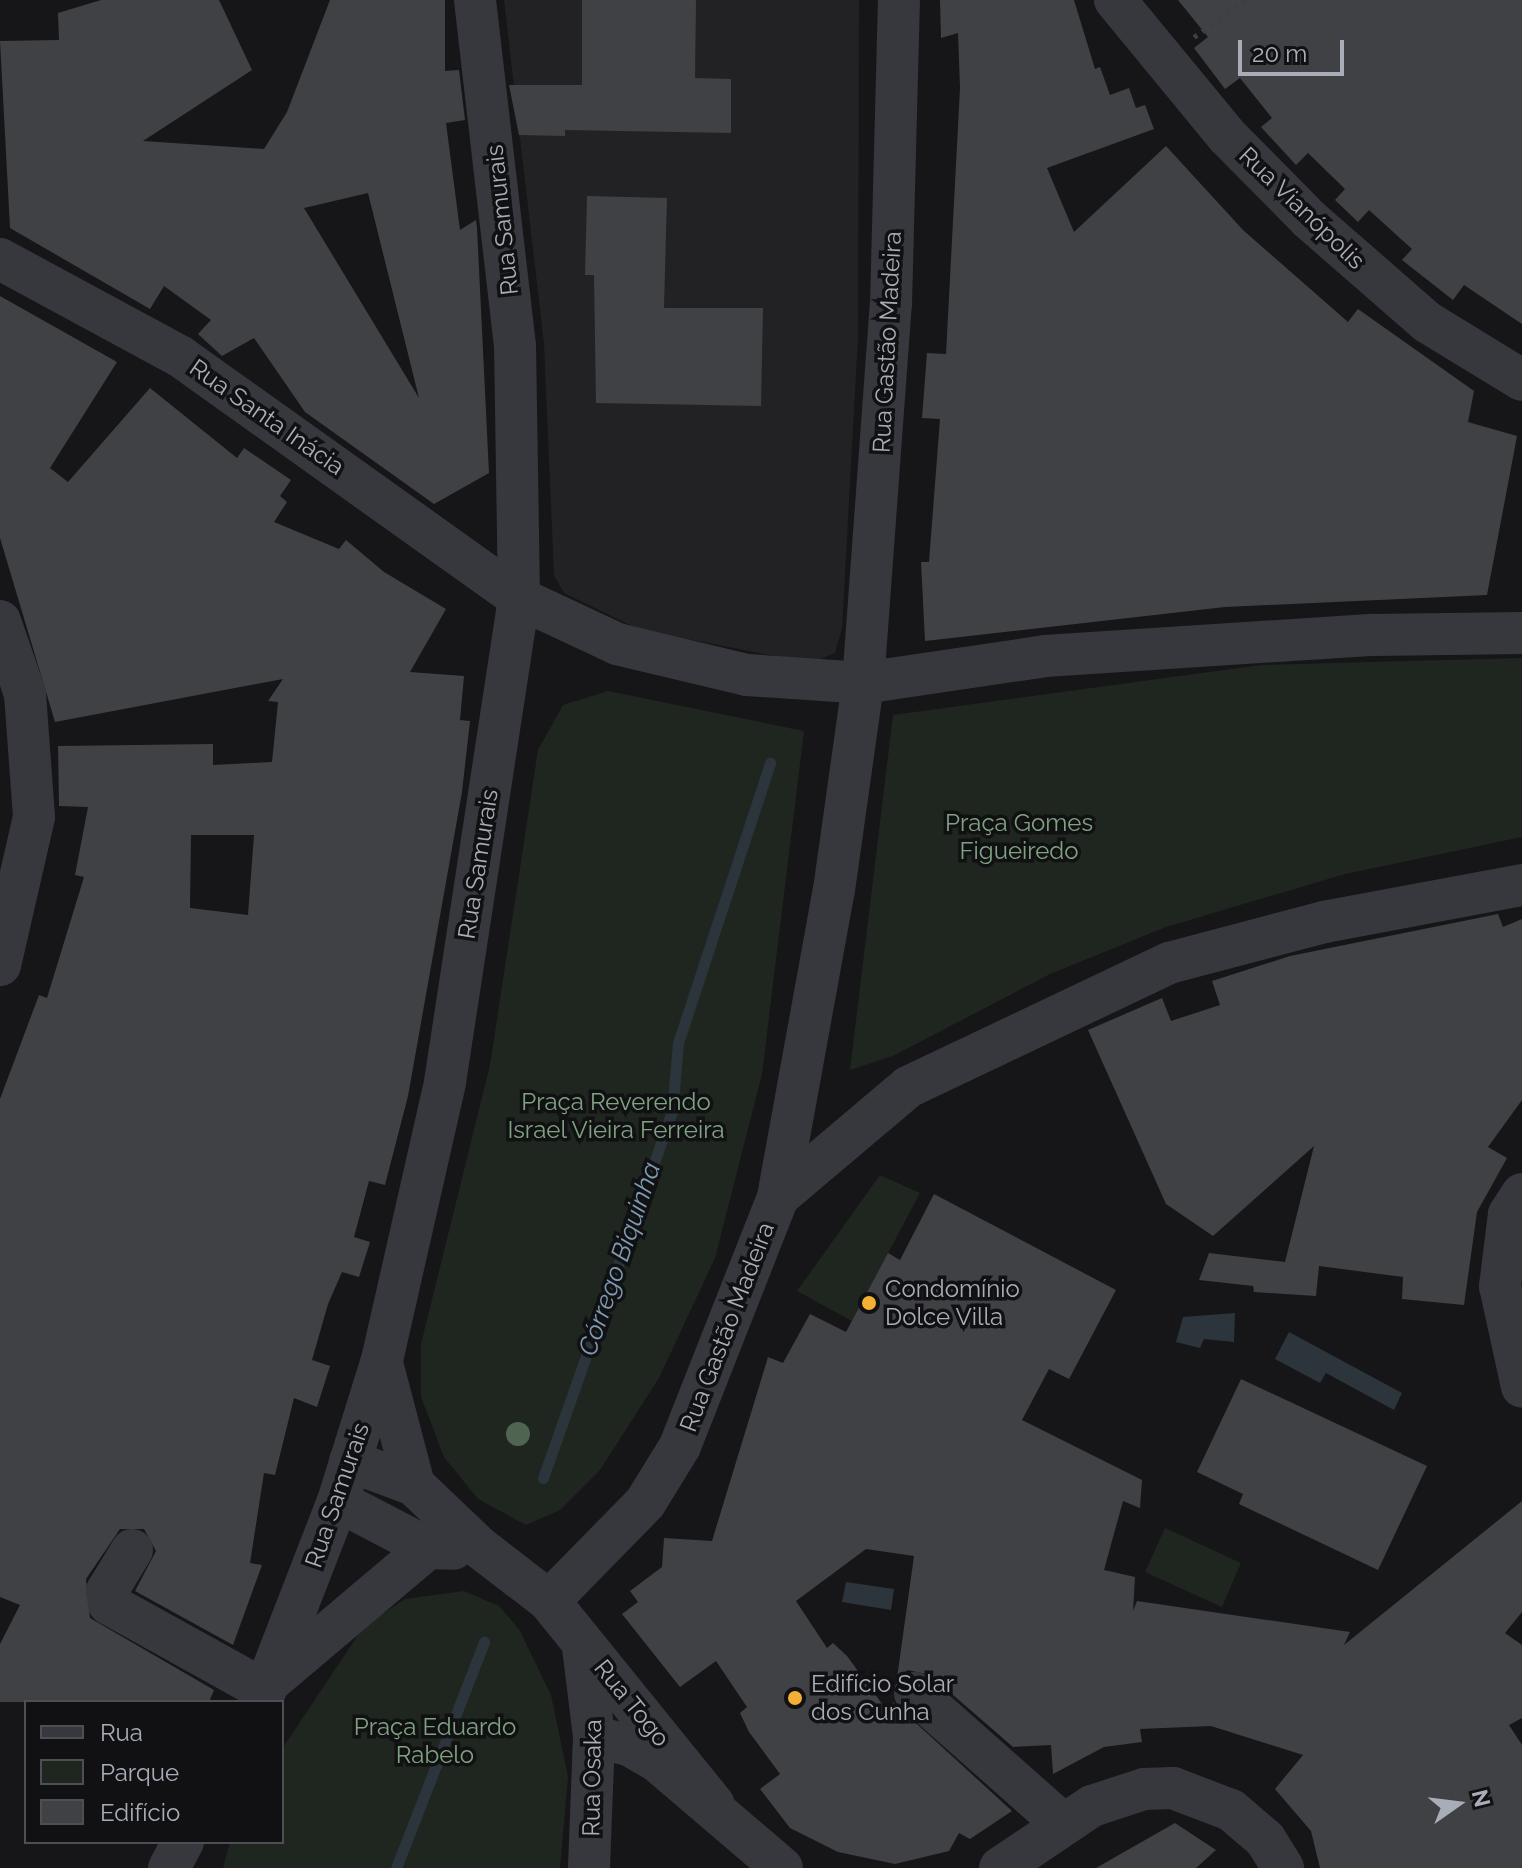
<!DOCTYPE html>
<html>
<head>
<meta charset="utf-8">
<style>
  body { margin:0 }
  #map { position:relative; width:1522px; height:1868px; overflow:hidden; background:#161618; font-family:Raleway,sans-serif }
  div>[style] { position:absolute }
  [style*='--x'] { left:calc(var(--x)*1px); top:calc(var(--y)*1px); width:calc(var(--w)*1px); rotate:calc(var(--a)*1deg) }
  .built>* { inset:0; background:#222225 }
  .green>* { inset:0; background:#1e261f }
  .water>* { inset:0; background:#2c353c }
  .stream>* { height:11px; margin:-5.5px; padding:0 5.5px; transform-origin:5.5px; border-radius:5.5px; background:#2c353c }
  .building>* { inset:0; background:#404145 }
  .path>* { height:5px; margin-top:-2.5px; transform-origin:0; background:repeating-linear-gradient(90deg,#3d3f44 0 4px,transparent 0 10px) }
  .minor>* { height:42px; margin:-21px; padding:0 21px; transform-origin:21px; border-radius:21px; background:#37383d }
  .trees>* { width:24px; height:24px; margin:-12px; border-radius:50%; background:#506452 }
  .dots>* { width:22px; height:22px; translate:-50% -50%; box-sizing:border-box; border:4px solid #111113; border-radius:50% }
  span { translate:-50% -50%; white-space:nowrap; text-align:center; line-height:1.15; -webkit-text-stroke:7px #111113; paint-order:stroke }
  .street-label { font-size:24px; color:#a8adb8 }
  .park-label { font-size:24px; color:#7fa381 }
  .poi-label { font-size:24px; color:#a8adb8 }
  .left { translate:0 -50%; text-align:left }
  .water-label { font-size:26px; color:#7f9bb3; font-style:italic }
  .legend { position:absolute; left:24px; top:1700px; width:260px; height:144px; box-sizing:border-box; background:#111113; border:2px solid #4d4f55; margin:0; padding:10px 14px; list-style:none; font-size:24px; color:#a8adb8 }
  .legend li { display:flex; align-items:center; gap:16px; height:40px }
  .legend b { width:40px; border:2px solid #4d4f55 }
  .north { position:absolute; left:1418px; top:1764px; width:80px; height:80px; -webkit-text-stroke:6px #111113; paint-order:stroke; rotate:76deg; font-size:22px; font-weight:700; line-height:32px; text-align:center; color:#a8adb8 }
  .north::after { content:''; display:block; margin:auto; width:28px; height:36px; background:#a8adb8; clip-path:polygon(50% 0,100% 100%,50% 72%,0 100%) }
  .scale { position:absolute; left:1238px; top:40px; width:106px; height:36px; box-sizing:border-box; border:4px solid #a8adb8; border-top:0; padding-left:10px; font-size:24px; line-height:28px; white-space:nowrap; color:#a8adb8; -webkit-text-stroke:6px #111113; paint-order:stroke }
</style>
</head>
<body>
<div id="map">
  <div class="built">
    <div style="clip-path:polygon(504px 0,859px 0,858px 337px,842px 629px,835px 653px,810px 663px,638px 629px,564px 593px,554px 575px,544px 344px)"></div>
  </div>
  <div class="green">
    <div style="clip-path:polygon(1522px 658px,1522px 837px,1345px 874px,1166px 927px,1050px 974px,895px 1055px,850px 1070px,893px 715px,1261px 665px)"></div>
    <div style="clip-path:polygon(608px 691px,804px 731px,762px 1074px,715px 1258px,659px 1378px,600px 1470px,560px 1510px,526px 1525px,478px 1499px,444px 1457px,421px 1397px,421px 1344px,490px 1065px,538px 750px,563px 705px)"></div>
    <div style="clip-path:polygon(880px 1175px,920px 1193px,852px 1321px,797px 1291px)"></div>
    <div style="clip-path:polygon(1165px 1528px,1241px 1563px,1222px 1607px,1145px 1572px)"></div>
    <div style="clip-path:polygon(464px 1591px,499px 1606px,519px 1629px,551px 1695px,568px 1777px,560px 1868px,223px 1868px,230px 1842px,282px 1842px,282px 1749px,364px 1626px,405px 1599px)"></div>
  </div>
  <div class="water">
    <div style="clip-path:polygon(1235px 1313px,1234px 1342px,1204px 1339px,1200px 1348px,1176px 1342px,1183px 1317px)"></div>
    <div style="clip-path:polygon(1289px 1332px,1402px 1393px,1394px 1410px,1326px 1373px,1320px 1383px,1275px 1359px)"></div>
    <div style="clip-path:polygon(846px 1582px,894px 1589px,891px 1610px,842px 1602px)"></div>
  </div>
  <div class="stream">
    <div style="--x:543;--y:1478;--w:388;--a:-70.6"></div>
    <div style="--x:672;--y:1112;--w:69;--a:-85"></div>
    <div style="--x:678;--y:1043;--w:295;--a:-71.8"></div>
    <div style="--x:396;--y:1868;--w:243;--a:-68.7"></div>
  </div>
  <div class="building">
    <div style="clip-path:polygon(evenodd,101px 0,219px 0,252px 70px,143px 141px,264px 149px,287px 112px,330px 0,445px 0,445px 71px,459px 70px,465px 120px,446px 123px,460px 230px,476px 220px,477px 228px,489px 473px,434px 504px,305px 412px,254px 338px,222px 356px,198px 334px,211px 320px,164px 286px,150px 309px,10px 228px,0 41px,59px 40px,58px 13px,101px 0,368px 193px,419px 398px,304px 208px,368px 193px)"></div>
    <div style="clip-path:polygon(582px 0,696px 0,695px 78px,731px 79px,731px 133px,565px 130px,565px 136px,519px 135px,509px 85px,582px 85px)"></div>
    <div style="clip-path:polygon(940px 0,1074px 0,1095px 69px,1100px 67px,1110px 95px,1129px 88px,1136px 108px,1145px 105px,1154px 129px,1047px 168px,1074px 232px,1166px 146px,1243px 230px,1348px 322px,1358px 309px,1474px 391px,1468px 422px,1517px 436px,1487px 595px,1225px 607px,925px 641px,921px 562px,929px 562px,940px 419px,922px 418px,927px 353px,946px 354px,960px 88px,958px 33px,941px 38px)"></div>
    <div style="clip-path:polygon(1178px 0,1522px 0,1522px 324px,1464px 285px,1453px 300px,1402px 260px,1412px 249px,1369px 210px,1358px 222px,1335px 200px,1345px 189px,1308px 153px,1296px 165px,1261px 127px,1272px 118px,1240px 78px,1225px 89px,1194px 48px,1208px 37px)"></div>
    <div style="clip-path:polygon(587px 196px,667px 198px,664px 308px,763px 308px,761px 406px,596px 403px,594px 275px,585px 275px)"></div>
    <div style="clip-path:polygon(evenodd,0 296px,117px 362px,50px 468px,68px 482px,150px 388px,237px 458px,244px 448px,291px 480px,280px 496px,287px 502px,274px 522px,339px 549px,346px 540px,384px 572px,446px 609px,410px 672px,464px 676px,460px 720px,470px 721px,462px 792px,408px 1096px,385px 1185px,369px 1181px,354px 1237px,370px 1242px,359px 1277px,342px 1272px,328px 1304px,312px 1360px,330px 1366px,317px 1407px,294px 1398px,275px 1475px,264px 1473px,250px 1563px,262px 1565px,233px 1645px,135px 1591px,156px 1551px,144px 1529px,120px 1529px,86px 1579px,90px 1618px,214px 1690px,209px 1702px,0 1702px,0 1644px,20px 1605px,0 1597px,0 1099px,39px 995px,47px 998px,84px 877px,75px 875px,88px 807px,59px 806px,58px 746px,213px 744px,213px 765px,272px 762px,278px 702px,268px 701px,283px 679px,55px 722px,0 538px,0 296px,191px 835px,254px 835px,248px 915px,190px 908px,191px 835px)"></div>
    <div style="clip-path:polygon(1498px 914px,1503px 927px,1522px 919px,1522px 1100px,1488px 1147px,1507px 1158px,1477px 1212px,1464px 1305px,1402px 1299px,1403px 1277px,1319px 1266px,1316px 1296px,1254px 1292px,1253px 1286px,1199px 1280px,1209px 1253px,1285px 1262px,1314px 1146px,1213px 1236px,1166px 1204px,1088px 1030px,1162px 998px,1171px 1021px,1220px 1005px,1212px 981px,1290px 956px)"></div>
    <div style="clip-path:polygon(934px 1194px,1116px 1290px,1069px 1379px,1049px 1369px,1022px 1420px,1142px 1480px,1140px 1508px,1123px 1501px,1104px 1570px,1135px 1577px,1133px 1611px,1137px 1601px,1350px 1632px,1344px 1645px,1522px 1501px,1522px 1612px,1505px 1633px,1522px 1645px,1522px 1718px,1509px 1725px,1522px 1745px,1522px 1868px,1320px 1868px,1311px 1831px,1275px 1789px,1303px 1755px,1211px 1726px,1140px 1729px,1142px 1742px,1104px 1747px,1053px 1774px,1051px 1745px,1013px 1747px,930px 1675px,908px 1670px,897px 1678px,914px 1556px,866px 1549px,796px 1601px,827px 1648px,833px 1643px,847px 1656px,891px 1716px,893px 1702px,1012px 1811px,970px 1839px,959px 1833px,949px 1851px,895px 1864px,838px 1852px,790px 1828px,760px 1789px,780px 1774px,749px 1732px,740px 1713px,747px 1707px,716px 1661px,680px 1687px,622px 1614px,638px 1602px,630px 1591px,662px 1567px,664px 1538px,712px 1541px,768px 1357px,783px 1363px,810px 1314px,846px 1332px,888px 1253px,900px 1260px)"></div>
    <div style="clip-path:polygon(1241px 1379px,1427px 1466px,1378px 1570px,1239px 1504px,1243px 1494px,1197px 1472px)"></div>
    <div style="clip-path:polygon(1175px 1823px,1216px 1850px,1196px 1868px,1096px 1868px)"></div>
  </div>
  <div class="path">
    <div style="--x:1194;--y:37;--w:64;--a:-35.4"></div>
  </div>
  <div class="minor">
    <div style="--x:1115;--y:0;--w:176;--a:50.5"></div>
    <div style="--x:1227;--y:136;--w:117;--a:45.3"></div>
    <div style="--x:1309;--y:219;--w:157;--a:41.1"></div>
    <div style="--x:1427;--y:322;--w:111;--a:31.4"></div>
    <div style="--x:0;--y:259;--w:206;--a:28.4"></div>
    <div style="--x:181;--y:357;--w:415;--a:35.5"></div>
    <div style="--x:519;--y:598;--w:108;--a:25.1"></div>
    <div style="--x:617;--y:644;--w:134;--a:13.4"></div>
    <div style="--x:747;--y:675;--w:116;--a:3.9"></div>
    <div style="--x:863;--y:683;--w:184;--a:-8.4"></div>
    <div style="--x:1045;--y:656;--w:329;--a:-3.7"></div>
    <div style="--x:1373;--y:635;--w:149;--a:-0.8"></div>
    <div style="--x:0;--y:621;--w:77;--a:71.1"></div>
    <div style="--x:25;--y:694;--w:123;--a:85.8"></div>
    <div style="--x:34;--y:817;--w:152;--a:102.9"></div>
    <div style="--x:1522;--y:1194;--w:24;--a:123"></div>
    <div style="--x:1509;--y:1214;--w:73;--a:97.1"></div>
    <div style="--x:1500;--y:1286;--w:103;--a:77.7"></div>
    <div style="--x:778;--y:1197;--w:170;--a:-40.2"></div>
    <div style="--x:908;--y:1087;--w:289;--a:-25.4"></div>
    <div style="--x:1169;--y:963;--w:160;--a:-14.8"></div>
    <div style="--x:1324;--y:922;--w:201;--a:-10.6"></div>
    <div style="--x:382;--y:1363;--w:126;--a:75.3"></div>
    <div style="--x:350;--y:1461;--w:68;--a:20.6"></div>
    <div style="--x:414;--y:1485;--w:90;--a:43.6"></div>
    <div style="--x:479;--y:1547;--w:88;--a:37.6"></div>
    <div style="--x:549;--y:1601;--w:262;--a:51"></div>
    <div style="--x:338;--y:1501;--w:102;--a:27.6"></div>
    <div style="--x:428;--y:1548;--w:25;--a:2"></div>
    <div style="--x:132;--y:1550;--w:48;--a:121.4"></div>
    <div style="--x:107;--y:1591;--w:13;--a:81"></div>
    <div style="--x:109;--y:1604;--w:179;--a:29"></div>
    <div style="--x:549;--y:1601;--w:137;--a:-45.6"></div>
    <div style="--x:645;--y:1503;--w:67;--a:-58.4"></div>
    <div style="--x:680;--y:1446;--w:268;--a:-68.5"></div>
    <div style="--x:778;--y:1197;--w:312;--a:-79.7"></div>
    <div style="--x:834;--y:890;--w:209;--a:-82"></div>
    <div style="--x:863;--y:683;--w:380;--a:-85.8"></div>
    <div style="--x:891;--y:304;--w:304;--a:-88.5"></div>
    <div style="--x:583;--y:1647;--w:91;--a:83"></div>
    <div style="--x:594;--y:1737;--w:131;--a:92.2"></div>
    <div style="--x:272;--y:1680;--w:204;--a:-40.2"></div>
    <div style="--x:915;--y:1693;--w:195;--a:41.5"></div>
    <div style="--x:260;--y:1702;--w:216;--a:-68.8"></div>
    <div style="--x:338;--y:1501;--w:148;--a:-72.7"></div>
    <div style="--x:382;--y:1360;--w:285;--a:-77.2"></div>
    <div style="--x:445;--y:1082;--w:490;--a:-81.3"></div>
    <div style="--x:519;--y:598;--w:252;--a:-90.9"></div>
    <div style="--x:515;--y:346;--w:348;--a:-96.6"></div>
    <div style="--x:594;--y:1737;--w:36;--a:13"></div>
    <div style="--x:629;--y:1745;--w:34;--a:30"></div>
    <div style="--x:658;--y:1762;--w:163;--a:40.5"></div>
    <div style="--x:169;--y:1868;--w:30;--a:-62"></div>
    <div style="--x:1000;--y:1868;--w:111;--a:-34"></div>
    <div style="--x:1092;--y:1806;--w:55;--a:-18.1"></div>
    <div style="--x:1144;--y:1789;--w:29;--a:-2"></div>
    <div style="--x:1173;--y:1788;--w:62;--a:20.8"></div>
    <div style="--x:1231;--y:1810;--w:45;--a:40.5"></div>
    <div style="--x:1265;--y:1839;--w:34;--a:58"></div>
  </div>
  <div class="trees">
    <div style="left:518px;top:1434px"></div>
  </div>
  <div class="dots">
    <div style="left:869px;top:1303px;background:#f2b134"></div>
    <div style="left:795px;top:1698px;background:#f2b134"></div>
  </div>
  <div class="street-label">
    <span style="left:1302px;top:208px;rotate:44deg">Rua Vianópolis</span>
    <span style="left:502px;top:220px;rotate:-96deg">Rua Samurais</span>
    <span style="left:887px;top:342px;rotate:-87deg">Rua Gastão Madeira</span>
    <span style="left:267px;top:417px;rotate:35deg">Rua Santa Inácia</span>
    <span style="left:478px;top:864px;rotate:-81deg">Rua Samurais</span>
    <span style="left:727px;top:1327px;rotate:-69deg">Rua Gastão Madeira</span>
    <span style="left:337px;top:1495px;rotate:-71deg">Rua Samurais</span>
    <span style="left:632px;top:1703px;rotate:51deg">Rua Togo</span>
    <span style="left:592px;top:1778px;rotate:-89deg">Rua Osaka</span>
  </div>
  <div class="park-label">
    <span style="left:1019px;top:837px">Praça Gomes<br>Figueiredo</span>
    <span style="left:616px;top:1116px">Praça Reverendo<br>Israel Vieira Ferreira</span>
    <span style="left:435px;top:1741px">Praça Eduardo<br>Rabelo</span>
  </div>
  <div class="poi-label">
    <span class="left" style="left:885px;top:1303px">Condomínio<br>Dolce Villa</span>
    <span class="left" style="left:811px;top:1698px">Edifício Solar<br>dos Cunha</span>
  </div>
  <div class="water-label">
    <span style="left:620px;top:1259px;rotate:-71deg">Córrego Biquinha</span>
  </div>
  <ul class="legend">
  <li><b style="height:10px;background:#37383d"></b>Rua</li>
  <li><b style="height:22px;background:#1e261f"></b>Parque</li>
  <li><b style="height:22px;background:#404145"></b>Edifício</li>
  </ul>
  <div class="north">N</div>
  <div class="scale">20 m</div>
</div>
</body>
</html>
